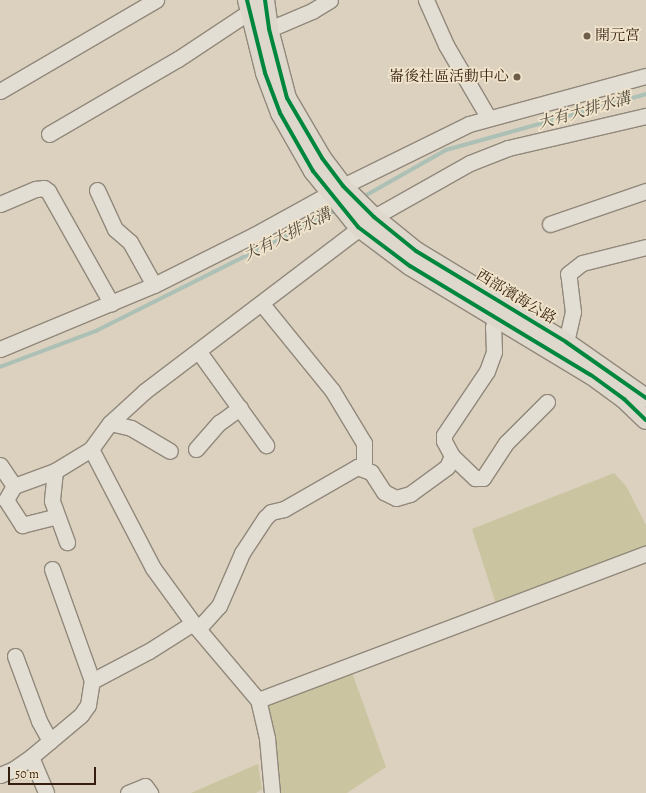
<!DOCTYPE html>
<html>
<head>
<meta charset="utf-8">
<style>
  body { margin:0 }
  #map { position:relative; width:646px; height:793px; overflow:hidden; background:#dbd1be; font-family:Alegreya,"Noto Serif TC",serif }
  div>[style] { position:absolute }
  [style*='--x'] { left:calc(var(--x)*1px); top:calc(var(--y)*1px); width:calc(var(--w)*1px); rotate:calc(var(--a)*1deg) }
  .green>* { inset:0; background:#cac5a0 }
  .stream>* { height:3.5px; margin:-1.75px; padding:0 1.75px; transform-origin:1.75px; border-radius:1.75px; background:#acc0b5 }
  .roads { filter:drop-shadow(1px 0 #91887b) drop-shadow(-1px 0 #91887b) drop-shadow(0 1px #91887b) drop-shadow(0 -1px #91887b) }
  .minor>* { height:15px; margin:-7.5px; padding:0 7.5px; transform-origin:7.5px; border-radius:7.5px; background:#e3ded4 }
  .major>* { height:18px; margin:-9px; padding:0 9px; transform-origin:9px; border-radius:9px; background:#ded8cc }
  .cycleway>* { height:4px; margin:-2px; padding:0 2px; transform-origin:2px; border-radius:2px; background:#00873e }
  .dots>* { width:11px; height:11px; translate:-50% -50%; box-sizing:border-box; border:2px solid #f0e4cc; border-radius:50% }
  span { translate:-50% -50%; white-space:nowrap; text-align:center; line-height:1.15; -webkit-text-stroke:3.5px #f0e4cc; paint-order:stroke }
  .poi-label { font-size:15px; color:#351e0d }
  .left { translate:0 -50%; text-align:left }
  .right { translate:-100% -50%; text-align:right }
  .street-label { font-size:15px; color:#351e0d }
  .water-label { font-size:16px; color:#534c3e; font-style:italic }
  .scale { position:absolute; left:8px; top:767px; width:88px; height:18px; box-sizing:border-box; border:2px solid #351e0d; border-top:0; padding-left:5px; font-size:12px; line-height:14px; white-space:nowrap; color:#351e0d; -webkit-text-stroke:3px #f0e4cc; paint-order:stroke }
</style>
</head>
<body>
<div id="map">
  <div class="green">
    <div style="clip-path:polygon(614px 473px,626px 486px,646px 525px,646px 548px,496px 604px,472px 529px)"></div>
    <div style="clip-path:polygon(350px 667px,386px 767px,347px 793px,278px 793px,273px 728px,263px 703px)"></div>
    <div style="clip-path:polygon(258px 764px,262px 789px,256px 793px,191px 793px)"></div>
  </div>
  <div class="stream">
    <div style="--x:363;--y:197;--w:95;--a:-29.5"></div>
    <div style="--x:446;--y:150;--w:208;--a:-15.6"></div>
    <div style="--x:0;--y:367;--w:103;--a:-20.6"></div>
    <div style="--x:96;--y:331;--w:271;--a:-26.6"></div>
  </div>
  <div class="roads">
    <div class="minor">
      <div style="--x:426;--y:0;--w:49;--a:66"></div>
      <div style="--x:446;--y:45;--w:83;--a:59.7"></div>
      <div style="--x:258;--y:34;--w:59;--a:-23.1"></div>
      <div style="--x:312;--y:11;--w:21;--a:-31"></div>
      <div style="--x:0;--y:91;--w:181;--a:-30.3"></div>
      <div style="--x:49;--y:134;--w:149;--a:-30.2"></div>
      <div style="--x:178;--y:59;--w:85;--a:-33.5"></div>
      <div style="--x:97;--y:190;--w:43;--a:65.2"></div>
      <div style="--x:115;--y:229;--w:20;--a:41"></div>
      <div style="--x:130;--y:242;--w:49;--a:60.8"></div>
      <div style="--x:0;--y:204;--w:39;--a:-23"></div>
      <div style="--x:36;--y:189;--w:8;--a:-7"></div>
      <div style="--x:44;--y:188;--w:5;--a:37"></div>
      <div style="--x:48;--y:191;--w:129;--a:60.6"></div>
      <div style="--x:550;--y:224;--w:102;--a:-19"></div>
      <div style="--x:262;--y:304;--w:111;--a:50.9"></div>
      <div style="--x:332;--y:390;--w:62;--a:58.9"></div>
      <div style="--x:364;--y:443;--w:25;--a:90"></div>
      <div style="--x:566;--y:342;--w:31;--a:-77"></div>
      <div style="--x:573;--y:312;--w:38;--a:-97"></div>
      <div style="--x:568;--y:274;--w:18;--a:-38"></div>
      <div style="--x:582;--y:263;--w:66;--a:-14"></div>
      <div style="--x:0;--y:349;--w:167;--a:-22.6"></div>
      <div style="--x:154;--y:285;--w:112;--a:-26.6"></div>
      <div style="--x:254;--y:235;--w:102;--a:-28.8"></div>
      <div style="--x:343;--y:186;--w:140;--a:-26.2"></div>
      <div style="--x:469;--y:124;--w:183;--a:-15.2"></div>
      <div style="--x:199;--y:352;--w:115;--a:54.2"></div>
      <div style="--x:110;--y:423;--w:22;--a:13"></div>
      <div style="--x:131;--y:428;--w:45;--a:30.5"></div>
      <div style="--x:196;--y:449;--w:35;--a:-49"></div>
      <div style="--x:219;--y:423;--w:26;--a:-36"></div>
      <div style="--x:452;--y:456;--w:32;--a:44"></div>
      <div style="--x:475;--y:478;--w:8;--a:0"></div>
      <div style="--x:483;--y:478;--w:42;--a:-56.7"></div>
      <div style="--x:506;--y:443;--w:58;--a:-45"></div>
      <div style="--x:0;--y:465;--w:25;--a:56"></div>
      <div style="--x:14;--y:486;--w:44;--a:-20.1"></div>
      <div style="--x:55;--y:471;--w:42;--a:-31.4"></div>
      <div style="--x:55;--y:471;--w:30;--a:96"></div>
      <div style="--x:52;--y:501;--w:44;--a:69.9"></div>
      <div style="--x:14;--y:486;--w:16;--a:120"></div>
      <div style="--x:6;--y:500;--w:30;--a:57"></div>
      <div style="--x:22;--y:525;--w:36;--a:-14"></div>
      <div style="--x:52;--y:569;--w:119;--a:70.3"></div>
      <div style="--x:198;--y:629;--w:31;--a:-48"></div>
      <div style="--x:219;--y:606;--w:58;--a:-66.5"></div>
      <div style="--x:242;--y:553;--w:42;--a:-56.7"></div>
      <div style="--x:265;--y:518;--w:8;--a:-45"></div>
      <div style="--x:271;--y:512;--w:13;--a:-13"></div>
      <div style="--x:284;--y:509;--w:84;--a:-29.9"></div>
      <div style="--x:357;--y:467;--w:15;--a:20"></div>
      <div style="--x:371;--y:472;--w:24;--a:57"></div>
      <div style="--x:384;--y:492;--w:13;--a:27"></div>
      <div style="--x:396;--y:498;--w:15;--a:-16"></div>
      <div style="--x:410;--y:494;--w:46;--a:-36.1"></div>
      <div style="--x:447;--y:467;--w:12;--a:-66"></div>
      <div style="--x:452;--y:456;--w:17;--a:-118"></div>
      <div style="--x:444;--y:441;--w:6;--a:-90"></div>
      <div style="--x:444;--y:435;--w:77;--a:-56.1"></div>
      <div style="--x:487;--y:371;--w:20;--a:-70"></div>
      <div style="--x:494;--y:352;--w:25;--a:-92"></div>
      <div style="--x:493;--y:327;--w:12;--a:-70"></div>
      <div style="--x:15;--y:656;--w:69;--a:69.7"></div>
      <div style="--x:39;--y:721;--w:23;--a:61"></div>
      <div style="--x:258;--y:700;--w:415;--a:-20.7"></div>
      <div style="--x:31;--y:757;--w:39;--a:67"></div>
      <div style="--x:0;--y:775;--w:15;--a:-23"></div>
      <div style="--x:14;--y:769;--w:21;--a:-35"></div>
      <div style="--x:31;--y:757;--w:65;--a:-40"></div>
      <div style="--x:81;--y:715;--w:12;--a:-55"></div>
      <div style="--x:88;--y:705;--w:24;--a:-81"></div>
      <div style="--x:92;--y:681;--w:64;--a:-27.8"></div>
      <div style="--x:149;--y:651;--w:52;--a:-32.5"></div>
      <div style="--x:128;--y:793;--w:18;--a:-22"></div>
      <div style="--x:145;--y:786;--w:9;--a:54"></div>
      <div style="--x:272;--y:793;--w:55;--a:-95.2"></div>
      <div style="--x:267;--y:738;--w:39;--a:-103"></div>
      <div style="--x:258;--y:700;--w:101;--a:-130.2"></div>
      <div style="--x:193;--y:623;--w:68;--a:-126"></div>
      <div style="--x:153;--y:568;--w:134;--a:-117.5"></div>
      <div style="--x:91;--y:449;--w:32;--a:-54"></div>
      <div style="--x:110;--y:423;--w:47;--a:-42.4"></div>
      <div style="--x:145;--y:391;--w:288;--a:-37.2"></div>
      <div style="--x:374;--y:217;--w:110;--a:-29.4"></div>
      <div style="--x:470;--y:163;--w:41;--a:-21.5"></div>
      <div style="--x:508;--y:148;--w:142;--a:-13.1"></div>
    </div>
    <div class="major">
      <div style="--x:247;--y:0;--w:75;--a:76.1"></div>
      <div style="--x:265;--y:73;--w:43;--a:69.4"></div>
      <div style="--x:280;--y:113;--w:67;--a:60.4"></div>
      <div style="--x:313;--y:171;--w:72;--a:51.2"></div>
      <div style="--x:358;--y:227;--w:65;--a:36.9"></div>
      <div style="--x:410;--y:266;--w:211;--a:31.1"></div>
      <div style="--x:591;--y:375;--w:41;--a:36"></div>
      <div style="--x:624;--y:399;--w:30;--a:44"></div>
      <div style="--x:265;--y:0;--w:29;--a:82"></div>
      <div style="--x:269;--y:29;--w:71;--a:75.4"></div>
      <div style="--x:287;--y:98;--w:69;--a:59.7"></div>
      <div style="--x:322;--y:158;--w:35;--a:53"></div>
      <div style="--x:343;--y:186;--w:44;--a:45"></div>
      <div style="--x:374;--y:217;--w:54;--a:39"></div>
      <div style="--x:416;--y:251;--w:175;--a:31.2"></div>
      <div style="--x:566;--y:342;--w:98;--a:35"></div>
    </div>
  </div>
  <div class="cycleway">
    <div style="--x:247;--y:0;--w:75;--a:76.1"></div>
    <div style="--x:265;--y:73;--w:43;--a:69.4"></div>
    <div style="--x:280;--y:113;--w:67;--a:60.4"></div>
    <div style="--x:313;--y:171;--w:72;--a:51.2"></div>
    <div style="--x:358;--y:227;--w:65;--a:36.9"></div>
    <div style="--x:410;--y:266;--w:211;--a:31.1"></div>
    <div style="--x:591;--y:375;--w:41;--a:36"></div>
    <div style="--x:624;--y:399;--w:30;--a:44"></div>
    <div style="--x:265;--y:0;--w:29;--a:82"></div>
    <div style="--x:269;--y:29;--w:71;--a:75.4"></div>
    <div style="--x:287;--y:98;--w:69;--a:59.7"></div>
    <div style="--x:322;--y:158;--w:35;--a:53"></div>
    <div style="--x:343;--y:186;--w:44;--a:45"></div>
    <div style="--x:374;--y:217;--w:54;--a:39"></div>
    <div style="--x:416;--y:251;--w:175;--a:31.2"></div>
    <div style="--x:566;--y:342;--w:98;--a:35"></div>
  </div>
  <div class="dots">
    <div style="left:587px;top:36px;background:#6f5d4b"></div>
    <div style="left:517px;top:77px;background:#6f5d4b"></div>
  </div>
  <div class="poi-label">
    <span class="left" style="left:595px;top:36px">開元宮</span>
    <span class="right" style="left:509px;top:77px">崙後社區活動中心</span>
  </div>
  <div class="street-label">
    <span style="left:516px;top:297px;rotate:31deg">西部濱海公路</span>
  </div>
  <div class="water-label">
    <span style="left:584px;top:111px;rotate:-16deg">大有大排水溝</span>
    <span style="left:287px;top:235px;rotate:-27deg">大有大排水溝</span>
  </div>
  <div class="scale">50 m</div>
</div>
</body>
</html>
